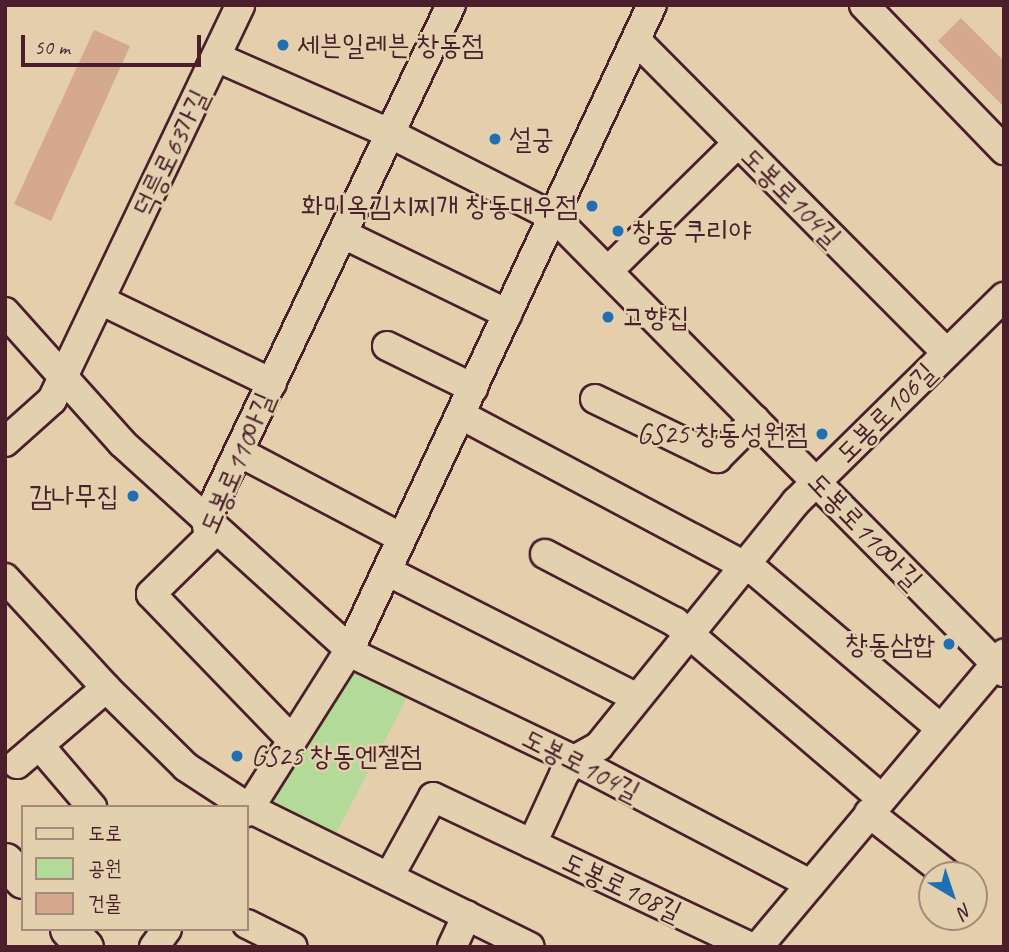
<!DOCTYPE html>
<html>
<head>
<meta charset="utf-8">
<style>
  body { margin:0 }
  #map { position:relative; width:1009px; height:952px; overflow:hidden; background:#e5ceac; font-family:Caveat,"Poor Story",sans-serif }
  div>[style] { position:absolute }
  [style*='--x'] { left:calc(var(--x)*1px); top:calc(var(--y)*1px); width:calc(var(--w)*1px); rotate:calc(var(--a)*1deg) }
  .green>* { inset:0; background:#b3da97 }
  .building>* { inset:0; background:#d5a98d }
  .roads { filter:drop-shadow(2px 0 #4a1f2b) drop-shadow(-2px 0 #4a1f2b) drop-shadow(0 2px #4a1f2b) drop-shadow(0 -2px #4a1f2b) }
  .minor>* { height:28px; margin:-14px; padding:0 14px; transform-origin:14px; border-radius:14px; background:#e2d0ae }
  .tertiary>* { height:35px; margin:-17.5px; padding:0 17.5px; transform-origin:17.5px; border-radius:17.5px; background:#e2d0ae }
  .dots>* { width:19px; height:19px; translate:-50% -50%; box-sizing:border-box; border:4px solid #e2d0ae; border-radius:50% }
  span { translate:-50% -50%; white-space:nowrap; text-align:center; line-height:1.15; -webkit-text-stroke:5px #e2d0ae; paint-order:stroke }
  .poi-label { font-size:28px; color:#4a1f2b }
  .left { translate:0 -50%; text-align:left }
  .right { translate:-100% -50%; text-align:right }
  .street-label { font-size:28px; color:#4a1f2b }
  .frame { position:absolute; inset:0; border:7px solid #4a1f2b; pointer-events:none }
  .legend { position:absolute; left:21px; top:805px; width:228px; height:126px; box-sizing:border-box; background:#e2d0ae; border:2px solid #a5897a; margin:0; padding:9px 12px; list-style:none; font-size:21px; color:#4a1f2b }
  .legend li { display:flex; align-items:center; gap:14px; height:35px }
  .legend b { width:35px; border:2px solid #a5897a }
  .north { position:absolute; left:918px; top:861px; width:70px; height:70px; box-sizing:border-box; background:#e2d0ae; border:2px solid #a5897a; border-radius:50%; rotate:141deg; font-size:19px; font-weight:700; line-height:28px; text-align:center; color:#4a1f2b }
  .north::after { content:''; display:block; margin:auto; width:24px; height:32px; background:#1f6fb2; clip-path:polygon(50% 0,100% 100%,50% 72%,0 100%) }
  .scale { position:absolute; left:21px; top:35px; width:180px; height:32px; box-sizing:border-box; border:4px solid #4a1f2b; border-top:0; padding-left:9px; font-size:21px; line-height:24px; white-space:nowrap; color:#4a1f2b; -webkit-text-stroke:5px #e2d0ae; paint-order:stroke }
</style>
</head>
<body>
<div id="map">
  <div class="green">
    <div style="clip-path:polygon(352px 662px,411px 690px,332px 841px,266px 809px)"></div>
  </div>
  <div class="building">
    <div style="clip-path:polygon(961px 18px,1004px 61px,1004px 107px,938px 41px)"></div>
    <div style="clip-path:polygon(94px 30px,130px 46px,51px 221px,14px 204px)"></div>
  </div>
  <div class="roads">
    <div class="minor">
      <div style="--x:864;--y:5;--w:202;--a:46"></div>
      <div style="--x:636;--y:40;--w:441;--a:45.2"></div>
      <div style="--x:216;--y:57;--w:191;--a:23.7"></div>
      <div style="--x:391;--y:134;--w:183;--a:27"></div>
      <div style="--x:554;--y:217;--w:640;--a:45.32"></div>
      <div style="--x:343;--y:234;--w:183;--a:25.9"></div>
      <div style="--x:608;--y:271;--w:182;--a:-44.6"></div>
      <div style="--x:100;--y:300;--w:191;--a:25.8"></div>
      <div style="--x:5;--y:312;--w:176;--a:48.2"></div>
      <div style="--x:122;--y:443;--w:317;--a:42.2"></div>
      <div style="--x:357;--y:656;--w:241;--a:25.6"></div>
      <div style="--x:574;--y:760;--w:267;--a:27.7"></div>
      <div style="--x:387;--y:346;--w:96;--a:26"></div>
      <div style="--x:595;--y:399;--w:136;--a:25.8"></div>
      <div style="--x:717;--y:458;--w:54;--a:-45"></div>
      <div style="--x:461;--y:415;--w:333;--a:28"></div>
      <div style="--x:755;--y:571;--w:243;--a:40.3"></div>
      <div style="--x:5;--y:442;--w:63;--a:-41.8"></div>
      <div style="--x:52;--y:400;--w:437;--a:-64.5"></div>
      <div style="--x:239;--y:452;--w:184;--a:27.8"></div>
      <div style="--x:545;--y:554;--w:147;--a:27.6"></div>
      <div style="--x:675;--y:622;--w:271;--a:40.5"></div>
      <div style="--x:387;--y:571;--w:280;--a:26.9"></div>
      <div style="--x:5;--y:578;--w:149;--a:47.4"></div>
      <div style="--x:106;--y:688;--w:112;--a:44.6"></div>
      <div style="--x:186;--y:767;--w:75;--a:33.1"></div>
      <div style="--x:249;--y:808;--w:313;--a:26.3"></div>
      <div style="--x:292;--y:740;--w:203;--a:-134"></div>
      <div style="--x:151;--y:594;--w:81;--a:-44.5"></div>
      <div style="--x:209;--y:537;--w:17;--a:-100"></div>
      <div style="--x:206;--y:520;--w:570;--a:-64.56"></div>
      <div style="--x:39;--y:745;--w:82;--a:49.5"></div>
      <div style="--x:17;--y:764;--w:117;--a:-40.5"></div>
      <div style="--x:247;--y:812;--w:193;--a:-57.7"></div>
      <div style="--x:350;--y:649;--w:711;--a:-64.88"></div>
      <div style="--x:869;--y:813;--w:100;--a:38.1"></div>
      <div style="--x:532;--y:844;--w:77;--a:-65.4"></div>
      <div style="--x:564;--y:774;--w:17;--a:-54"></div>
      <div style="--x:574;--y:760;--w:29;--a:-29"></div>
      <div style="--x:599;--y:746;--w:314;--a:-51.1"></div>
      <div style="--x:796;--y:502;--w:292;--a:-44.6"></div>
      <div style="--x:390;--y:875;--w:89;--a:-61.1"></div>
      <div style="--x:433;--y:797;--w:351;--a:25.3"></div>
      <div style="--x:247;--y:924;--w:51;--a:26.6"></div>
      <div style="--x:154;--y:947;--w:22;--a:-54"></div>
      <div style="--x:452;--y:947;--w:35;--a:-65"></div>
      <div style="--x:758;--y:947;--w:383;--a:-50"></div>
    </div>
    <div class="tertiary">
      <div style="--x:5;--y:861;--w:26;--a:47"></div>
      <div style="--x:68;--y:929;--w:25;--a:47"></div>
    </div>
  </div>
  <div class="dots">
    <div style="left:283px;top:45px;background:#1f6fb2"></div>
    <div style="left:495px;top:139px;background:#1f6fb2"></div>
    <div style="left:592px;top:206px;background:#1f6fb2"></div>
    <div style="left:618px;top:231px;background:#1f6fb2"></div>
    <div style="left:608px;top:317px;background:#1f6fb2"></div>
    <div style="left:822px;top:434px;background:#1f6fb2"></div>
    <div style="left:133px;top:496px;background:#1f6fb2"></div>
    <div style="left:949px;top:644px;background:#1f6fb2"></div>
    <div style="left:237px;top:756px;background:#1f6fb2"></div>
  </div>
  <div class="poi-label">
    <span class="left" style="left:297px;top:45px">세븐일레븐 창동점</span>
    <span class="left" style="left:509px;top:139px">설궁</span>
    <span class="right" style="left:578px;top:206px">화미옥김치찌개 창동대우점</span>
    <span class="left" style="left:632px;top:231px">창동 쿠리야</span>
    <span class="left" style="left:622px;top:317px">고향집</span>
    <span class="right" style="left:808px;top:434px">GS25 창동성원점</span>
    <span class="right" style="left:119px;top:496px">감나무집</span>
    <span class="right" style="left:935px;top:644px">창동삼합</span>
    <span class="left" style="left:251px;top:756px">GS25 창동엔젤점</span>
  </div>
  <div class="street-label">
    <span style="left:171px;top:153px;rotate:-64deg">덕릉로63가길</span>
    <span style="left:791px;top:197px;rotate:45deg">도봉로104길</span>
    <span style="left:886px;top:413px;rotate:-45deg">도봉로106길</span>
    <span style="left:237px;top:463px;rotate:-67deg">도봉로110아길</span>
    <span style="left:865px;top:531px;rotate:46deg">도봉로110아길</span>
    <span style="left:581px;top:765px;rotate:27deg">도봉로104길</span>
    <span style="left:622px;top:887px;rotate:25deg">도봉로108길</span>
  </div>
  <div class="frame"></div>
  <ul class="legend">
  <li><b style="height:9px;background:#e2d0ae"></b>도로</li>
  <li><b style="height:19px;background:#b3da97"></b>공원</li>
  <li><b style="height:19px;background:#d5a98d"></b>건물</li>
  </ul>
  <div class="north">N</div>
  <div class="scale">50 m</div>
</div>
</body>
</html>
